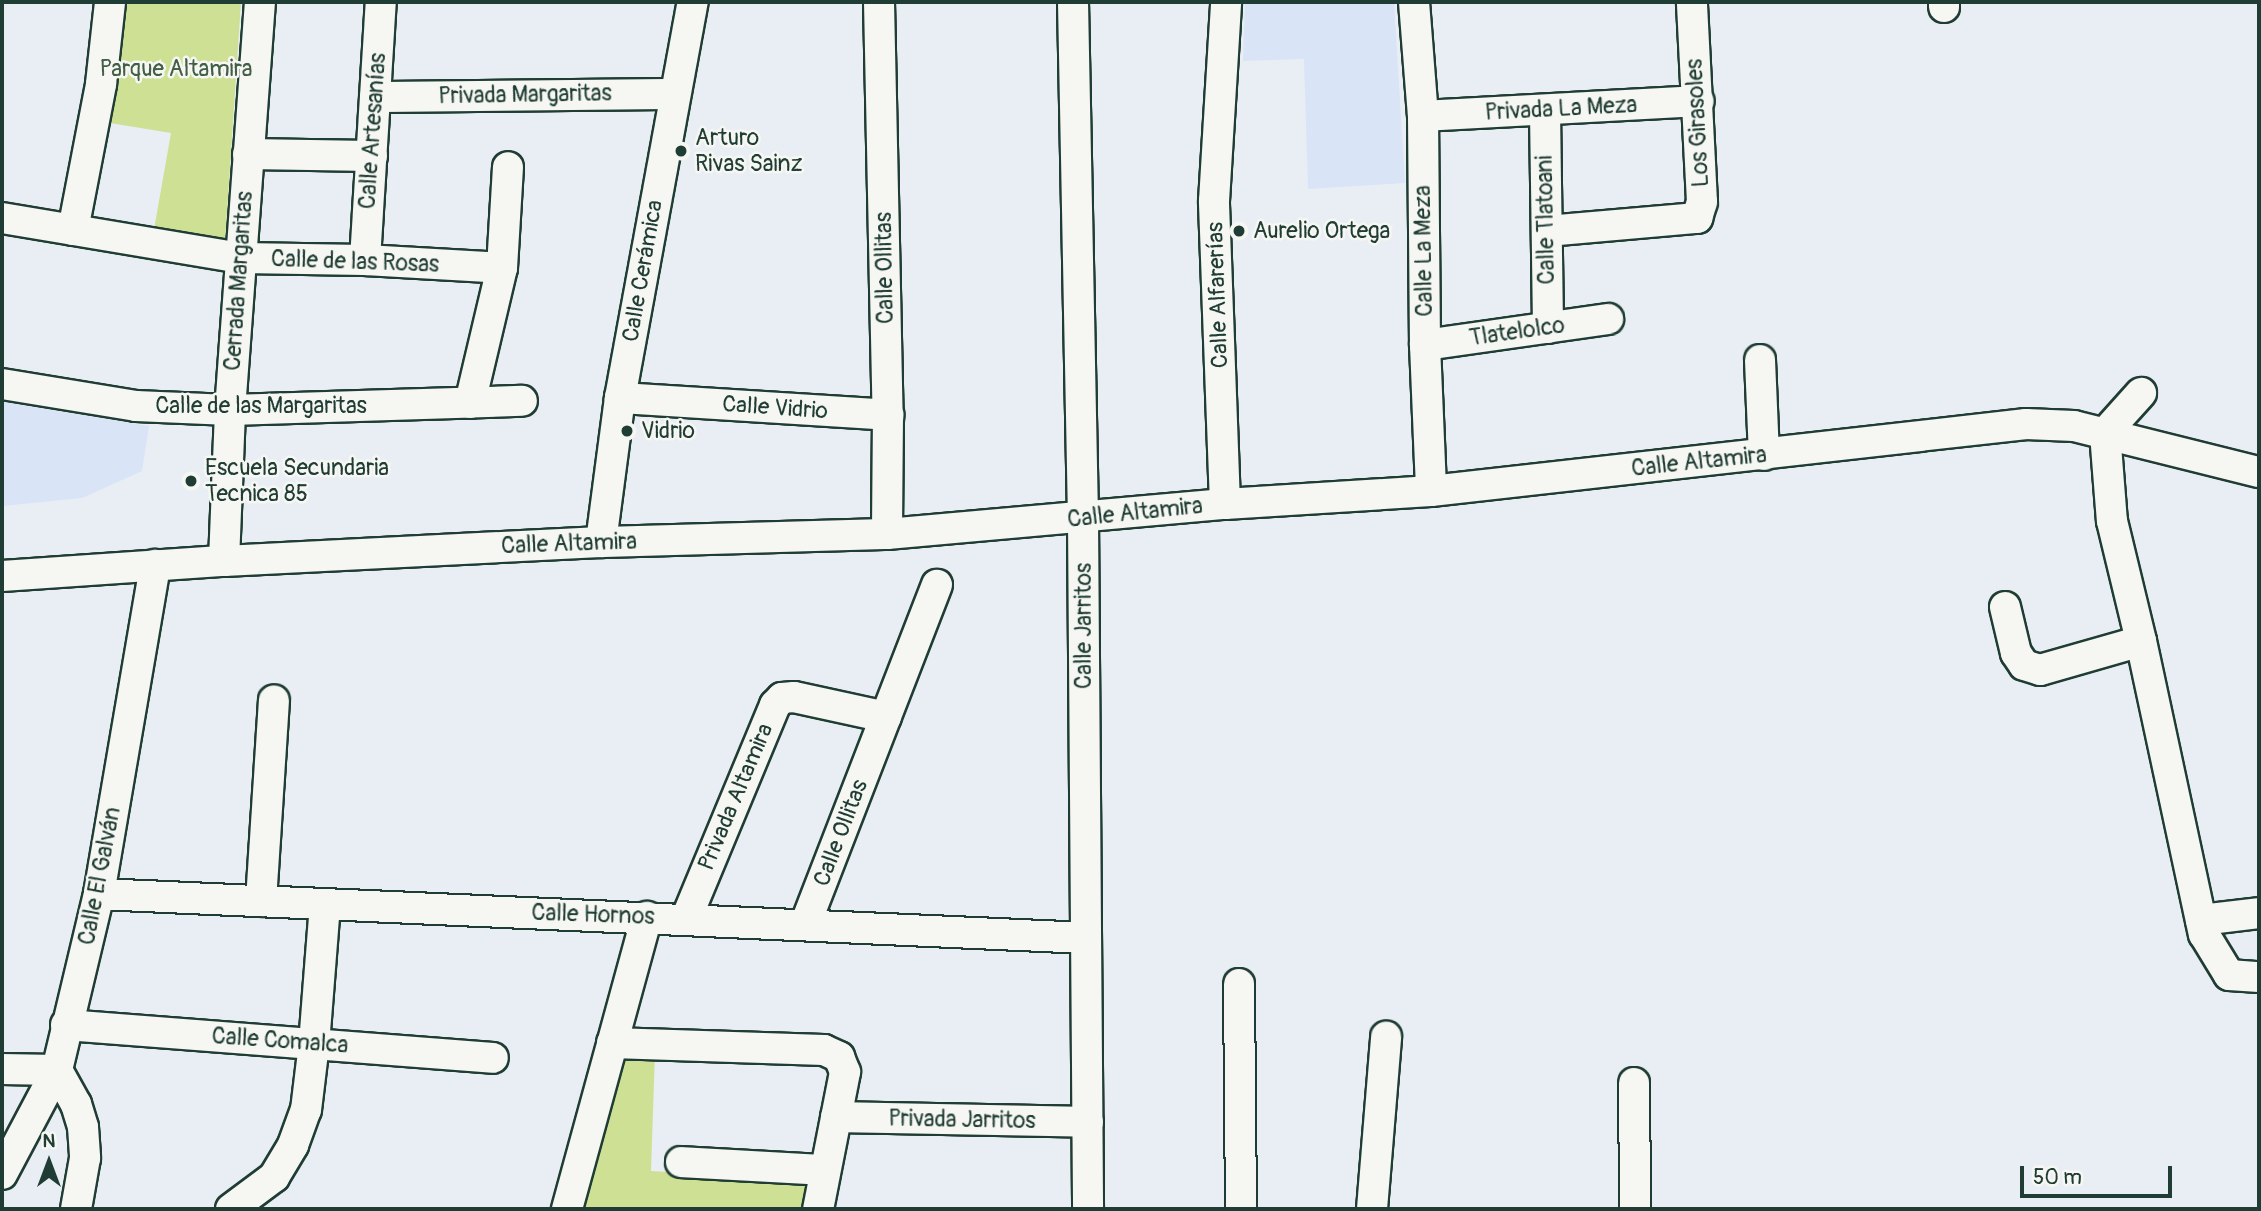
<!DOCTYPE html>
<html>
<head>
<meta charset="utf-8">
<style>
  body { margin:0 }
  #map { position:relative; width:2261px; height:1211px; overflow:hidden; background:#e9eef4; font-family:Pangolin,sans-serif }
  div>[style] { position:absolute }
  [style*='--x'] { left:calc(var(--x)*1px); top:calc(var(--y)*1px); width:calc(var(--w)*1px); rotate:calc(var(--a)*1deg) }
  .built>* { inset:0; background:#d9e4f6 }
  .green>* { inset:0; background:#cee094 }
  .roads { filter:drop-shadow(2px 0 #1f3d34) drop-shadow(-2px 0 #1f3d34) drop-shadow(0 2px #1f3d34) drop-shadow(0 -2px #1f3d34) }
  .minor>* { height:30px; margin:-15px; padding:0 15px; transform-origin:15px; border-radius:15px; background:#f6f6f2 }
  .dots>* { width:19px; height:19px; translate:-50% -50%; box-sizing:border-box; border:4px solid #f6f6f2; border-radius:50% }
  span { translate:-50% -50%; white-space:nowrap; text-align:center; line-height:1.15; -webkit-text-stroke:5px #f6f6f2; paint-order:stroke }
  .park-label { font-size:23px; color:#425e47 }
  .street-label { font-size:23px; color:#1f3d34 }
  .poi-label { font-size:23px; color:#1f3d34 }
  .left { translate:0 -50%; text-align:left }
  .frame { position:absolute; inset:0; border:4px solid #1f3d34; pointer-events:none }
  .north { position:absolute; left:14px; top:1127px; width:70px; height:70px; -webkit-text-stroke:5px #f6f6f2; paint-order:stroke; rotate:0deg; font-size:19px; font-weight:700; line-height:28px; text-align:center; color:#1f3d34 }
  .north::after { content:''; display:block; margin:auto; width:24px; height:32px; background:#1f3d34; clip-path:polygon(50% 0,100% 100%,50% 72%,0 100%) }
  .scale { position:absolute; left:2020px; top:1166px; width:152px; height:32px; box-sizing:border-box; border:4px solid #1f3d34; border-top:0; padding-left:9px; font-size:21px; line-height:24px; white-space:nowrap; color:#1f3d34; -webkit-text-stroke:5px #f6f6f2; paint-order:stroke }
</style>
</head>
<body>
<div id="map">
  <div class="built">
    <div style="clip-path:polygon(1245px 2px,1394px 2px,1405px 183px,1308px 189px,1304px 59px,1243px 61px)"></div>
    <div style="clip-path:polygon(2px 402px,149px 426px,142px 471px,82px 498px,2px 506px)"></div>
  </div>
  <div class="green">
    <div style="clip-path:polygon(125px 2px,241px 2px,225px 242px,153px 235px,171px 133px,110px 123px)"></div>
    <div style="clip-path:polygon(655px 1052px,651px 1171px,807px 1180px,801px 1209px,579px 1209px,619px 1054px)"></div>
  </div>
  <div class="roads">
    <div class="minor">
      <div style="--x:879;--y:2;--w:413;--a:88.8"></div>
      <div style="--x:888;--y:415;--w:119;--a:90.5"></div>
      <div style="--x:1073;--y:2;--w:517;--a:88.89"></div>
      <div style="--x:1083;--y:519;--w:690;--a:89.58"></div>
      <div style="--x:1414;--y:2;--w:114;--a:85.5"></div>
      <div style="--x:1423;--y:116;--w:229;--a:89.5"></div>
      <div style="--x:1425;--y:345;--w:146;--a:87.6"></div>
      <div style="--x:1944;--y:2;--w:5;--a:90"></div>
      <div style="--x:375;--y:97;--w:300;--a:-0.6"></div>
      <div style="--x:1545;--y:111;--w:217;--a:89.2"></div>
      <div style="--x:1423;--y:116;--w:276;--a:-3.1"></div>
      <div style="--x:248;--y:154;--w:124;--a:0.9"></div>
      <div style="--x:2;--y:218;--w:242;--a:9.5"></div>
      <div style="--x:241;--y:258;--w:124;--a:0.9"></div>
      <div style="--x:365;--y:260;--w:137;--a:3.3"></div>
      <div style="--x:73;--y:230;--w:149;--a:-79.1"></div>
      <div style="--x:101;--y:84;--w:82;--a:-83.7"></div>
      <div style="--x:1547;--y:231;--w:151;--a:-5"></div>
      <div style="--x:1697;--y:218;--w:17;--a:-73"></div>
      <div style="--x:1702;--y:202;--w:200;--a:-92.9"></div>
      <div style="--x:365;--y:260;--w:258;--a:-86.5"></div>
      <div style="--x:1425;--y:345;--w:185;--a:-8.1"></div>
      <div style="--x:1760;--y:360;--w:95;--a:87.6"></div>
      <div style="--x:2;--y:384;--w:136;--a:9.3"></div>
      <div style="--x:136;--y:406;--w:94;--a:2.4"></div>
      <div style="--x:230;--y:410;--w:292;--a:-1.8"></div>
      <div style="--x:620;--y:398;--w:269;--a:3.6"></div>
      <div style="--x:470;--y:403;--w:139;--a:-76.7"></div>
      <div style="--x:502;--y:268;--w:101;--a:-86.6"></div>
      <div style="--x:2105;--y:433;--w:88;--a:85.5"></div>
      <div style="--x:2112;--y:521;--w:123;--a:76.4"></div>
      <div style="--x:2141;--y:641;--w:300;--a:77.9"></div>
      <div style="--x:2204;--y:934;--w:48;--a:58.6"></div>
      <div style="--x:2229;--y:975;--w:30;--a:4"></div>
      <div style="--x:2105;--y:433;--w:54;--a:-48"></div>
      <div style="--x:1225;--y:504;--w:303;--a:-92.1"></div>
      <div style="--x:1214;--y:201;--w:199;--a:-86.5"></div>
      <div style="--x:601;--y:542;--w:145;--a:-82.5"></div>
      <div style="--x:620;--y:398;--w:403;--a:-79.6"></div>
      <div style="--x:224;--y:561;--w:151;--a:-87.7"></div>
      <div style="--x:230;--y:410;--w:409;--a:-85.8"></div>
      <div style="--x:2;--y:576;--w:223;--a:-3.9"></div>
      <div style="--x:224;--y:561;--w:377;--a:-2.9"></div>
      <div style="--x:601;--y:542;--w:286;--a:-1.6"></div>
      <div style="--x:887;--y:534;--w:339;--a:-5.1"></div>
      <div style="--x:1225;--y:504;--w:206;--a:-3.6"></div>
      <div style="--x:1431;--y:491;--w:599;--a:-6.42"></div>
      <div style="--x:2026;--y:424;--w:48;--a:2.4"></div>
      <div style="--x:2074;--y:426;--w:191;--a:14"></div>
      <div style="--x:2005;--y:607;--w:47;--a:76.6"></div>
      <div style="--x:2016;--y:653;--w:14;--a:56"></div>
      <div style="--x:2024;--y:665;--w:17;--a:17"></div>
      <div style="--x:2040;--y:670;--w:105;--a:-16"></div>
      <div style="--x:99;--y:894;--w:988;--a:2.55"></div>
      <div style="--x:261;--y:901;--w:201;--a:-86.3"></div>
      <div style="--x:686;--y:919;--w:232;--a:-67.4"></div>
      <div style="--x:775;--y:705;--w:10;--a:-45"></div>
      <div style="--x:782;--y:698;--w:12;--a:-5"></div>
      <div style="--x:794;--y:697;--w:94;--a:12.3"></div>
      <div style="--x:2201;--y:920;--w:58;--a:-6.9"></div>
      <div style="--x:805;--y:925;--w:365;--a:-68.8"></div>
      <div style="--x:1239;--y:984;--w:225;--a:89.5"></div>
      <div style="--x:66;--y:1025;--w:428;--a:4.4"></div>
      <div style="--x:612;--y:1043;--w:212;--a:1.9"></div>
      <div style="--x:824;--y:1050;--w:17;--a:25"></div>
      <div style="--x:839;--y:1057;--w:16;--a:68"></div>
      <div style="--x:845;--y:1072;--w:140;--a:101.1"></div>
      <div style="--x:2;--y:1069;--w:55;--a:1"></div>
      <div style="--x:57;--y:1070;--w:39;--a:61"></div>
      <div style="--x:76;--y:1104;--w:24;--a:73"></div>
      <div style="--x:83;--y:1127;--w:31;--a:86"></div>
      <div style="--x:85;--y:1158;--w:52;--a:100"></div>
      <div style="--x:1634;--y:1083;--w:126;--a:89.5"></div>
      <div style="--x:836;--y:1117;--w:252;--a:1.1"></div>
      <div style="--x:681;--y:1162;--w:144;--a:3.2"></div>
      <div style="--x:2;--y:1174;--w:118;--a:-62.1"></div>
      <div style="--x:57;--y:1070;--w:181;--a:-76.6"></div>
      <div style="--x:99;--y:894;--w:334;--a:-80.3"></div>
      <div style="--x:231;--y:1209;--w:54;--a:-36.7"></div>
      <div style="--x:274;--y:1177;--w:37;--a:-59"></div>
      <div style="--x:293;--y:1145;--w:37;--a:-70"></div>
      <div style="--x:306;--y:1110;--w:66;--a:-83.1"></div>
      <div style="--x:314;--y:1044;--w:140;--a:-85.5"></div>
      <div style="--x:567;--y:1209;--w:303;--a:-74.7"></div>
      <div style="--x:1372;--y:1209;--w:173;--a:-85.3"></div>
    </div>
  </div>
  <div class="dots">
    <div style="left:681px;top:151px;background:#1f3d34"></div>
    <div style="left:1239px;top:231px;background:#1f3d34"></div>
    <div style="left:627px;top:431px;background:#1f3d34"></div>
    <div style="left:191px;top:481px;background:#1f3d34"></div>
  </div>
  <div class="park-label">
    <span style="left:176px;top:69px">Parque Altamira</span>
  </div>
  <div class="street-label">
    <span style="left:525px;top:95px;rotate:-1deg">Privada Margaritas</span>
    <span style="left:1561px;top:109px;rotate:-3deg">Privada La Meza</span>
    <span style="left:1698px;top:123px;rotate:-93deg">Los Girasoles</span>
    <span style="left:373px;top:131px;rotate:-86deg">Calle Artesanías</span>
    <span style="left:1546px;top:220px;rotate:-91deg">Calle Tlatoani</span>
    <span style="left:1424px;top:251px;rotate:-91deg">Calle La Meza</span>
    <span style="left:355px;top:262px;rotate:2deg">Calle de las Rosas</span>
    <span style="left:885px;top:268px;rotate:-91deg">Calle Ollitas</span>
    <span style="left:643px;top:271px;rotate:-80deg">Calle Cerámica</span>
    <span style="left:239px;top:281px;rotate:-86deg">Cerrada Margaritas</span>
    <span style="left:1218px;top:295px;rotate:-92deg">Calle Alfarerías</span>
    <span style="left:1517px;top:332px;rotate:-8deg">Tlatelolco</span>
    <span style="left:261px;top:406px">Calle de las Margaritas</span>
    <span style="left:775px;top:408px;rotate:4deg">Calle Vidrio</span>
    <span style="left:1699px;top:462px;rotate:-6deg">Calle Altamira</span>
    <span style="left:1135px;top:513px;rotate:-6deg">Calle Altamira</span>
    <span style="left:569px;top:544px;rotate:-2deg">Calle Altamira</span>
    <span style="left:1084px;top:626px;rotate:-90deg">Calle Jarritos</span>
    <span style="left:736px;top:797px;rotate:-67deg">Privada Altamira</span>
    <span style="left:841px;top:833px;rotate:-69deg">Calle Ollitas</span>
    <span style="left:100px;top:876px;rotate:-79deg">Calle El Galván</span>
    <span style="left:593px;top:915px;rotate:2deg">Calle Hornos</span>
    <span style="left:280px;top:1041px;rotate:4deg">Calle Comalca</span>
    <span style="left:962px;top:1120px;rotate:1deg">Privada Jarritos</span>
  </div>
  <div class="poi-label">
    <span class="left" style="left:695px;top:151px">Arturo<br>Rivas Sainz</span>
    <span class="left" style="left:1253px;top:231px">Aurelio Ortega</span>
    <span class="left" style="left:641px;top:431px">Vidrio</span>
    <span class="left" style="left:205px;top:481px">Escuela Secundaria<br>Tecnica 85</span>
  </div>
  <div class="frame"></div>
  <div class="north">N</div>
  <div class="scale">50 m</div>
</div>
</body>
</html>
